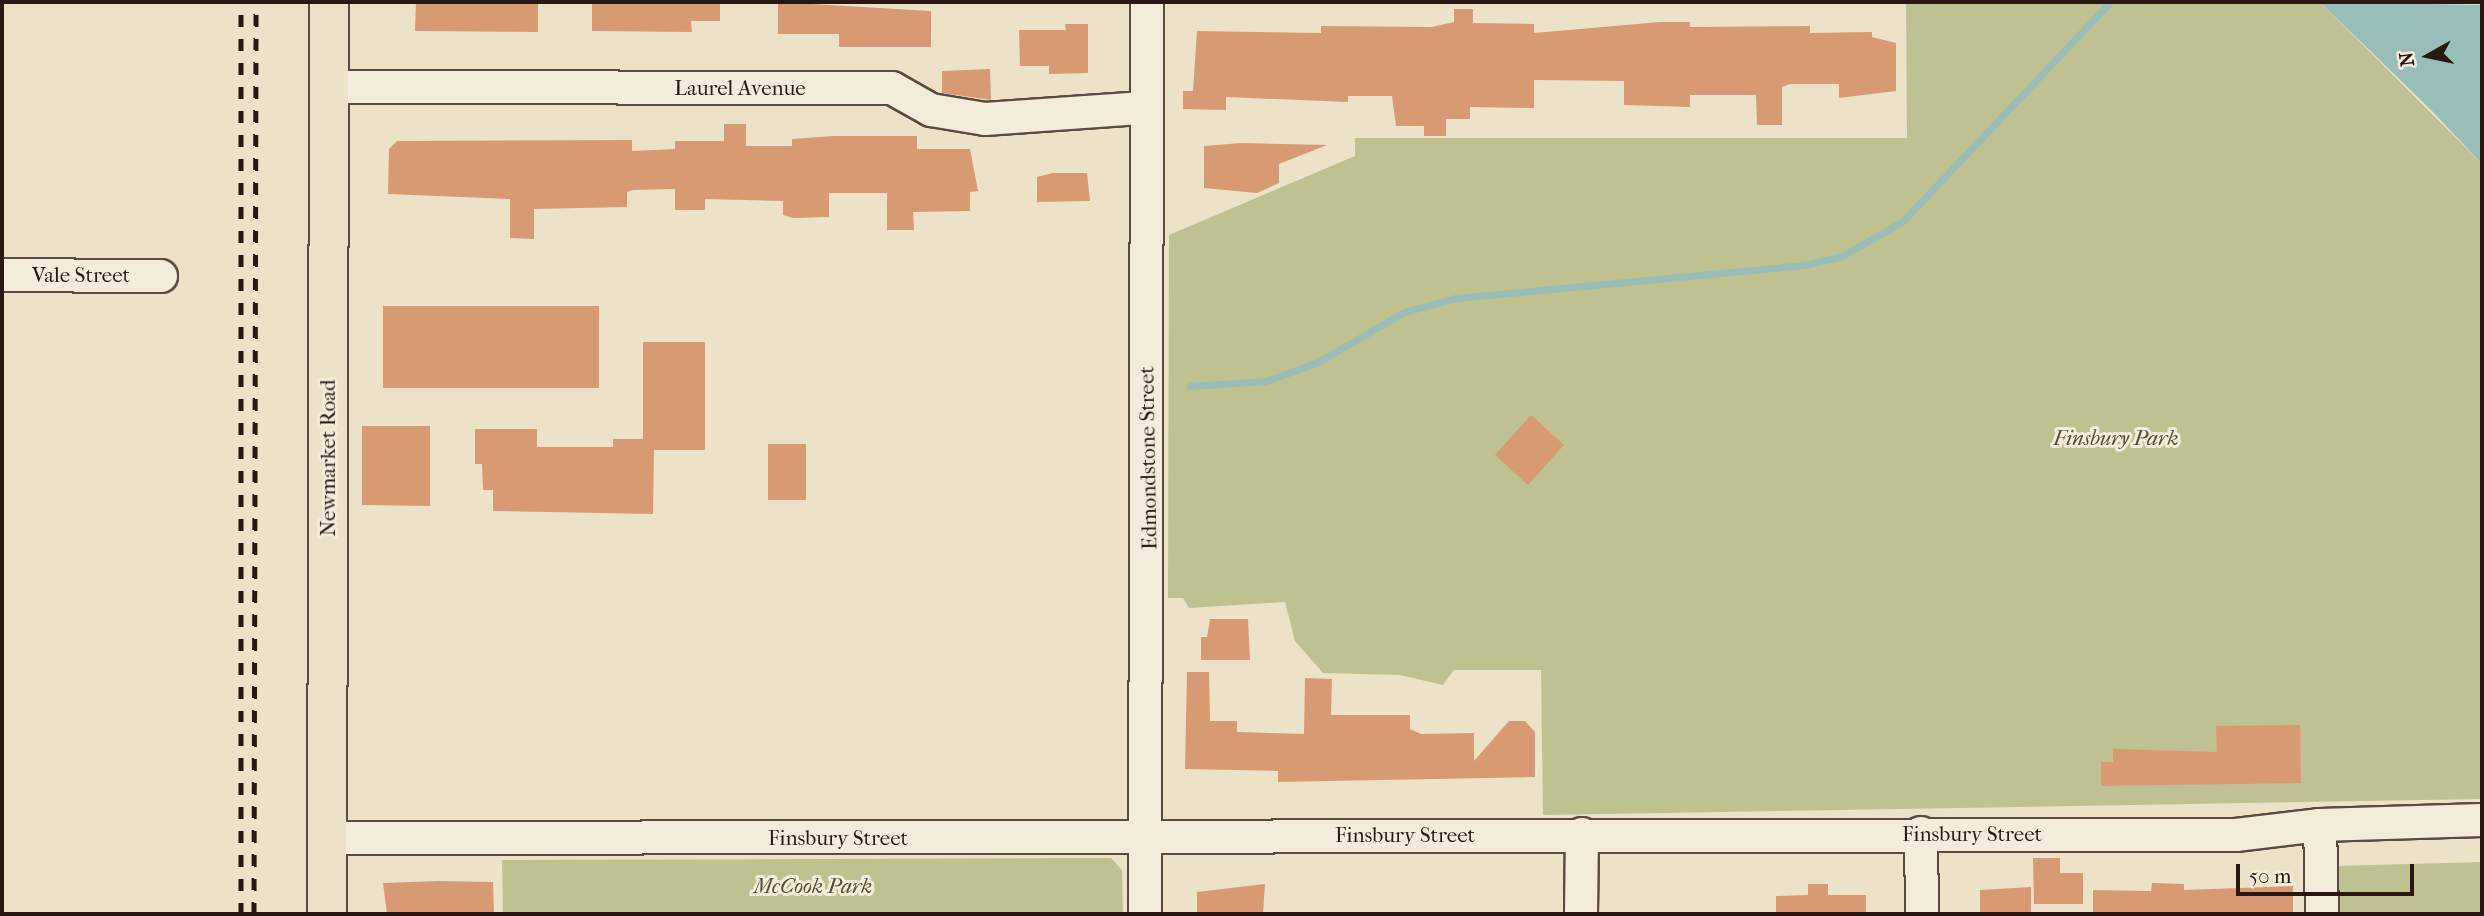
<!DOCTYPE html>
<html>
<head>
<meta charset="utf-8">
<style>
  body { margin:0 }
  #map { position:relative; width:2484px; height:916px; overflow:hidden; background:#ece2c8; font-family:"IM FELL French Canon",serif }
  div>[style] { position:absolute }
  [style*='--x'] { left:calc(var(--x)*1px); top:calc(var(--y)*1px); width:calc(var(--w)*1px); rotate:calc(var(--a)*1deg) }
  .green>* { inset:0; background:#bfc190 }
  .water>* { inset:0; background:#99bdb9 }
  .stream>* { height:7px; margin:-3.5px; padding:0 3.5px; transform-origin:3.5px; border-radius:3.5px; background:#99bdb9 }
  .building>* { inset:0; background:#d89a73 }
  .roads { filter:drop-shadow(2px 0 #5a4a3f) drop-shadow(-2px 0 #5a4a3f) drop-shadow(0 2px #5a4a3f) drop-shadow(0 -2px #5a4a3f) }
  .minor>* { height:32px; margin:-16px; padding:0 16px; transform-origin:16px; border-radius:16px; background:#f3ecdb }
  .major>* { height:38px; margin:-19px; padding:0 19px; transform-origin:19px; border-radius:19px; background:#ece2c8 }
  .rail>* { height:5px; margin-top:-2.5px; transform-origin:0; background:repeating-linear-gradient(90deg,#291811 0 12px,transparent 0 24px) }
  span { translate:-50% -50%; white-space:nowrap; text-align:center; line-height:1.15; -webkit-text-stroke:6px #f3ecdb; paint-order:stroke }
  .street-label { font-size:21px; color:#291811 }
  .park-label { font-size:21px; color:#564b37; font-style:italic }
  .frame { position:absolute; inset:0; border:4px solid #291811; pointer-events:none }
  .north { position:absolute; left:2393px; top:21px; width:70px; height:70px; -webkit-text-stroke:5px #f3ecdb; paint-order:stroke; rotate:261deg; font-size:19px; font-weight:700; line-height:28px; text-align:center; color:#291811 }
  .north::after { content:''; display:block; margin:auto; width:24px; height:32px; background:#291811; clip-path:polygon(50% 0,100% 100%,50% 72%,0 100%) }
  .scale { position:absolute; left:2236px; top:864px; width:178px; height:32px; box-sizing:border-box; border:4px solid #291811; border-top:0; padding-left:9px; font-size:21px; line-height:24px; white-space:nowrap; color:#291811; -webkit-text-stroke:5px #f3ecdb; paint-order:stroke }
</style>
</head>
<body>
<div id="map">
  <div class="green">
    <div style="clip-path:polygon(1906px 2px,2320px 2px,2482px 164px,2482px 799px,1543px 815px,1541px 670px,1454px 670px,1443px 685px,1400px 675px,1323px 673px,1295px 641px,1285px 602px,1189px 608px,1183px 598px,1168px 598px,1169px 235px,1355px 156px,1355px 138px,1907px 138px)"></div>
    <div style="clip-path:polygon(1111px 858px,1122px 870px,1123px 914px,503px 914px,502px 860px)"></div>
    <div style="clip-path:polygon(2482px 862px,2482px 914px,2336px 914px,2335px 866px)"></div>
  </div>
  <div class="water">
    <div style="clip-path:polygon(2320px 2px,2482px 5px,2482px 164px,2432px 111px)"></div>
  </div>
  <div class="stream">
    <div style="--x:1190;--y:386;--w:76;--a:-3.8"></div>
    <div style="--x:1266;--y:381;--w:55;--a:-20.1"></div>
    <div style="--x:1318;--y:362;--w:99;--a:-30.2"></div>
    <div style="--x:1404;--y:312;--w:54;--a:-15.1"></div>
    <div style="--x:1456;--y:298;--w:350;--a:-5.4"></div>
    <div style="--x:1804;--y:265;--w:39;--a:-13"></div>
    <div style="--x:1842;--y:256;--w:70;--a:-29.8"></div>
    <div style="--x:1903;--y:221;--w:301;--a:-46.6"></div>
  </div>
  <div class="building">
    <div style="clip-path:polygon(416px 2px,538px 2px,538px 32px,415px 31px)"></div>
    <div style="clip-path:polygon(592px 2px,720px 2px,720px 21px,691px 21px,692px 32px,592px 31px)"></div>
    <div style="clip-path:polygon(778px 2px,931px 11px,931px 47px,839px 47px,839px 34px,778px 34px)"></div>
    <div style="clip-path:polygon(1454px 9px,1473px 9px,1473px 23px,1534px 24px,1534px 33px,1660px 22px,1690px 22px,1690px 27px,1810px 26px,1810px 33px,1872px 32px,1872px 37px,1896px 43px,1896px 91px,1839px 98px,1839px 84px,1790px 84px,1782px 87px,1782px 125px,1757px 125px,1756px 95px,1690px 95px,1690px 107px,1624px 105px,1624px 81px,1534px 80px,1534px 108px,1470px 107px,1470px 119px,1446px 119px,1446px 136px,1424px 136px,1424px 126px,1396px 126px,1392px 96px,1348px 96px,1348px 102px,1226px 97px,1226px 110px,1183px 109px,1183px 91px,1193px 91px,1197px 31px,1321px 33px,1321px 26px,1432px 27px,1454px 22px)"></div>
    <div style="clip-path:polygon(1065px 24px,1088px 24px,1088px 73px,1049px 74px,1049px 66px,1020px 66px,1019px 30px,1066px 30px)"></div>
    <div style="clip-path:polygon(990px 69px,991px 100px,942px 93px,942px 71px)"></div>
    <div style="clip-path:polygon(724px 124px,746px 124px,746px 146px,792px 146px,792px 139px,834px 136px,917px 136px,917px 149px,970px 149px,978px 191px,970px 192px,970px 211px,913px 212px,914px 230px,887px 230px,887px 193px,829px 193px,829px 217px,793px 218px,783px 215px,783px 201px,705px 199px,705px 210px,675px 210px,675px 189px,633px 190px,627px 192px,627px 207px,534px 209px,534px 239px,510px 238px,510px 199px,388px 194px,389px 149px,397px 141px,632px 140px,632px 151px,675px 149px,675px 141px,724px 141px)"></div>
    <div style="clip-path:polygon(1241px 143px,1327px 145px,1279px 164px,1279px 183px,1257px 193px,1204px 188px,1204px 146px)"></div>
    <div style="clip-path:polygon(1053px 173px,1087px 173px,1090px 201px,1037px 202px,1037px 177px)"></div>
    <div style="clip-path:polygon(383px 306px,599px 306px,599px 388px,383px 388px)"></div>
    <div style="clip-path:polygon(643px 342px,705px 342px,705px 450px,654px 450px,653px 514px,493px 511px,493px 490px,483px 490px,482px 464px,475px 464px,475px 429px,537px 429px,537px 447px,613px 447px,613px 439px,643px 439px)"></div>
    <div style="clip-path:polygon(1531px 415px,1564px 445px,1528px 485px,1495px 455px)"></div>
    <div style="clip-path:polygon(362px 426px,430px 426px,430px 506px,362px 505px)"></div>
    <div style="clip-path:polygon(768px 444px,806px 444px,806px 500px,768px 500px)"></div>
    <div style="clip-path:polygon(1210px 619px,1248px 619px,1250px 660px,1201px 660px,1201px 637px,1207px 637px)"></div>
    <div style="clip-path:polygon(1187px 672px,1209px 672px,1210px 721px,1237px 721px,1237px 732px,1304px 734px,1305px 678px,1332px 679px,1331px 715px,1410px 715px,1410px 729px,1421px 734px,1474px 733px,1474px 761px,1509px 721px,1525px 721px,1535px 732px,1535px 777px,1278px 782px,1278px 771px,1185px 769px)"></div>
    <div style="clip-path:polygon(2300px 725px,2301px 783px,2101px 786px,2101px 762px,2113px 762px,2113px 749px,2217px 752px,2216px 726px)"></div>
    <div style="clip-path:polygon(2033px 858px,2060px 858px,2060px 873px,2083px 873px,2083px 904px,2034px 904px)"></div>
    <div style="clip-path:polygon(438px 881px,493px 882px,494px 914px,387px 914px,383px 883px)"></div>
    <div style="clip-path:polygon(2152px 883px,2184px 884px,2184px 890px,2293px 886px,2293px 914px,2093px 914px,2093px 890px,2151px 891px)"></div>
    <div style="clip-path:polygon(1265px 884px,1263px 914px,1197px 914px,1197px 892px)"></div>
    <div style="clip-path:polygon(1808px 884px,1828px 884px,1828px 895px,1866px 895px,1866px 914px,1776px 914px,1776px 896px,1808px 895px)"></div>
    <div style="clip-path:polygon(2031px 887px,2031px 914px,1980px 914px,1980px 890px)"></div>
  </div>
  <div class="roads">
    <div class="minor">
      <div style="--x:329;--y:87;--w:563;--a:0.1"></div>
      <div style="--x:892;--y:88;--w:45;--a:29.4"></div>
      <div style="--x:931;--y:110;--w:55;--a:9.5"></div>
      <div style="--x:985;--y:119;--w:159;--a:-4"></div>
      <div style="--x:2;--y:275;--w:159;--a:0.4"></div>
      <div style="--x:2320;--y:825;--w:89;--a:88.7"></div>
      <div style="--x:1921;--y:833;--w:81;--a:89.3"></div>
      <div style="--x:327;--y:838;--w:1909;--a:-0.09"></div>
      <div style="--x:2236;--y:835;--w:85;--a:-6.8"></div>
      <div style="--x:2320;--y:825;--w:162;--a:-1.8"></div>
      <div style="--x:1145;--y:914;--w:912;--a:-89.87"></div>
      <div style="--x:1581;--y:914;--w:80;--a:-89.3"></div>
    </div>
    <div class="major">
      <div style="--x:327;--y:914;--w:912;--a:-89.87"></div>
    </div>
  </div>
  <div class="rail">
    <div style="--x:241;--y:914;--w:912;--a:-90"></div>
    <div style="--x:254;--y:914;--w:912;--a:-89.87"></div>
  </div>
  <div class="street-label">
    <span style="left:740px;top:88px">Laurel Avenue</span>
    <span style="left:81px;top:275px">Vale Street</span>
    <span style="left:328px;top:458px;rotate:-90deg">Newmarket Road</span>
    <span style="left:1148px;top:458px;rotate:-91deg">Edmondstone Street</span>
    <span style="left:1972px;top:834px">Finsbury Street</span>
    <span style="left:1405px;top:835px">Finsbury Street</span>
    <span style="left:838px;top:838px">Finsbury Street</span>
  </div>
  <div class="park-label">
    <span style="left:2116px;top:438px">Finsbury Park</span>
    <span style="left:813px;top:886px">McCook Park</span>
  </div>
  <div class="frame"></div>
  <div class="north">N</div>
  <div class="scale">50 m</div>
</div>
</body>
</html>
